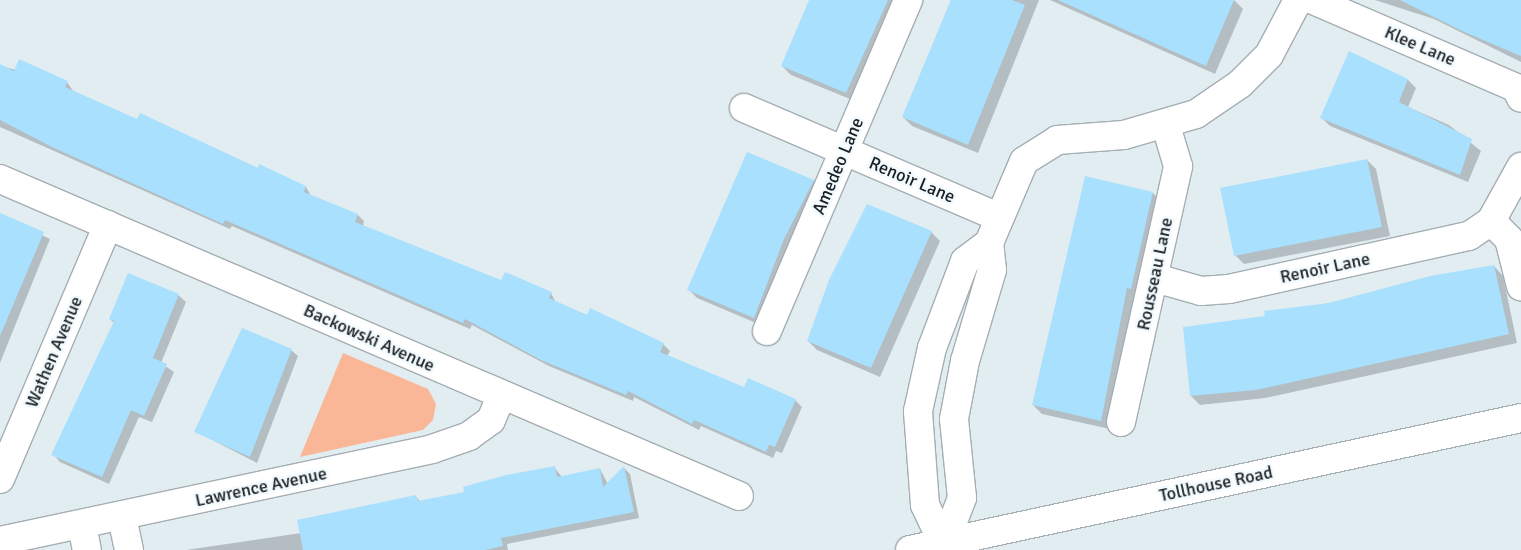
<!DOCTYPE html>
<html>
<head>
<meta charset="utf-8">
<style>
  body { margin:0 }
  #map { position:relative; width:1521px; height:550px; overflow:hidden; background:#e2edf2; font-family:Signika,sans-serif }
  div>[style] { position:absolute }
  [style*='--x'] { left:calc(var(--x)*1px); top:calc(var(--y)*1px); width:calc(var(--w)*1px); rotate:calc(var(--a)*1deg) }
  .green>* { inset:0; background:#f9b798 }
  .shadow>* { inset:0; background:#0003 }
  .building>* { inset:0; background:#a8e0fd }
  .roads { filter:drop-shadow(1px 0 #a4aeb3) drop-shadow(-1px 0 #a4aeb3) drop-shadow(0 1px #a4aeb3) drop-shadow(0 -1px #a4aeb3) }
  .minor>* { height:28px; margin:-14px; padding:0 14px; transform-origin:14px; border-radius:14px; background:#fff }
  .tertiary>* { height:28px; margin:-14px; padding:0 14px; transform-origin:14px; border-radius:14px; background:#fff }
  span { translate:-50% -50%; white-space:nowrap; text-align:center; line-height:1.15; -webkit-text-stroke:5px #f1fafe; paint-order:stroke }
  .street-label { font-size:18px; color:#1c1f21 }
</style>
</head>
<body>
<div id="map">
  <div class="green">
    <div style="clip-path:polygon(343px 353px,428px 389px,436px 404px,433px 420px,423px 430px,300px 457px)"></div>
  </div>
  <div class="shadow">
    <div style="clip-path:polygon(811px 0,902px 0,855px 101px,791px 75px,782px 66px)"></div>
    <div style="clip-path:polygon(951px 0,1039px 0,978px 153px,912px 126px,903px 117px)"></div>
    <div style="clip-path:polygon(1050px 0,1234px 0,1243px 9px,1215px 74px)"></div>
    <div style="clip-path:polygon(1375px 0,1521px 0,1521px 62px,1434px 19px)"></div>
    <div style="clip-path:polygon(1349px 53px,1408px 80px,1416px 88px,1408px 107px,1449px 125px,1481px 151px,1468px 182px,1330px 126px,1322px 118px)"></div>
    <div style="clip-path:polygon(0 66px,67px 82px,73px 91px,138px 121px,306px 187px,311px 196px,358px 215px,364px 221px,363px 226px,502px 281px,551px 293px,556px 303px,663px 344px,670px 351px,667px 356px,745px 389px,795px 400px,802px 407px,782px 453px,776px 451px,773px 458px,701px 426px,699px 430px,634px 397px,633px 401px,549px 366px,472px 325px,470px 329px,232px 226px,230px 229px,0 127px)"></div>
    <div style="clip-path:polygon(748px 154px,814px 181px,823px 190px,763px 326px,697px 298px,688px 289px)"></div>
    <div style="clip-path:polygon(1367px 160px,1376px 169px,1390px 236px,1244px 264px,1235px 255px)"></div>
    <div style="clip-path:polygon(1086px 178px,1153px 193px,1162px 202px,1136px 296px,1110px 429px,1042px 414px,1033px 405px)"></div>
    <div style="clip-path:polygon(0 215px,50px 239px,0 363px)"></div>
    <div style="clip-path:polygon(931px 232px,940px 241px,880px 377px,817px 350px,808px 341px)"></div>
    <div style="clip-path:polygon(1494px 266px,1503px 276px,1517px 343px,1265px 398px,1200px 405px,1191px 396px,1184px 328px,1267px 317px)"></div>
    <div style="clip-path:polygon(178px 295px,186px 302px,161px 363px,174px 372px,152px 422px,139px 417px,109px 484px,60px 462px,53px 454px,114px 323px,110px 319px)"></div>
    <div style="clip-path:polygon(291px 350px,298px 356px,257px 463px,195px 431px)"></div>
    <div style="clip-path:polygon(554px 467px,562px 477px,600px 469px,608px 484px,624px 468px,630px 474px,639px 518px,507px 544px,508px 550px,186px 550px,301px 533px,416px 497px,421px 502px,465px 493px)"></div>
  </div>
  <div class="building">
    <div style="clip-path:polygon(809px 0,888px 0,846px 93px,781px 66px)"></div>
    <div style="clip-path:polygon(951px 0,1012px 0,1025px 5px,968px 145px,902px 117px)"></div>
    <div style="clip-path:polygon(1058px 0,1234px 0,1206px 66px)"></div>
    <div style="clip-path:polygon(1400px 0,1521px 0,1521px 56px,1462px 31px)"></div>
    <div style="clip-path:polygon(1349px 51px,1408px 79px,1399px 102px,1472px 139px,1460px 175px,1320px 118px)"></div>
    <div style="clip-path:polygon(19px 59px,68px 81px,65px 87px,137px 119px,140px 113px,258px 168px,259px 164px,306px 186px,304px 192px,358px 214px,355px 222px,501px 280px,505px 272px,552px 292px,549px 298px,587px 315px,590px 308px,664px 343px,660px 352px,744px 387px,748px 378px,796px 399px,775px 447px,769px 445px,766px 452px,694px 420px,692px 424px,628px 391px,626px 395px,541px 360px,465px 319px,463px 323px,225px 220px,223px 224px,52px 147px,0 120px,0 64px,14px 71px)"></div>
    <div style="clip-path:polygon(747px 152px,814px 180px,784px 239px,754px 318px,687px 290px)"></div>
    <div style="clip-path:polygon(1367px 159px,1382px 227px,1234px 256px,1220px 188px)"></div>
    <div style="clip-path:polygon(1085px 176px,1153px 192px,1131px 289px,1127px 288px,1101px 421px,1032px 405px)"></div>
    <div style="clip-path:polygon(867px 204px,932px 231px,871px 368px,807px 341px,829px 280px)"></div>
    <div style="clip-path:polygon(0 213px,44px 232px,0 336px)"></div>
    <div style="clip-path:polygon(1494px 265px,1509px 334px,1256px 390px,1190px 396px,1183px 327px,1265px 316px,1264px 311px,1329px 303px,1430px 276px)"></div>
    <div style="clip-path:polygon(128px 273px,179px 294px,153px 358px,167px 364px,144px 416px,131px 410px,102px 477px,51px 455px,114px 321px,109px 319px)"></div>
    <div style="clip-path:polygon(242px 328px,292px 349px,250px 457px,194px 432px)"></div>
    <div style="clip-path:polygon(555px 466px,557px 477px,600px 468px,603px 487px,624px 466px,634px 512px,501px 538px,503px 546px,485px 550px,303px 550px,297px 520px,416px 495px,418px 501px,464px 492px,463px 487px,506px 475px)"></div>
  </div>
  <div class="roads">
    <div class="minor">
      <div style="--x:1313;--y:0;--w:221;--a:23.4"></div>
      <div style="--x:1516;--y:88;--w:11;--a:63"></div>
      <div style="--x:744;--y:108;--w:276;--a:23.2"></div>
      <div style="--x:0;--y:179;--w:804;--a:23.22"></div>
      <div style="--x:1491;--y:221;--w:25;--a:45"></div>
      <div style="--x:1509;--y:239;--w:49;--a:75.7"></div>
      <div style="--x:1155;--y:278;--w:48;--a:15.8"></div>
      <div style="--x:1201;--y:291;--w:28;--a:-4"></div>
      <div style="--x:1229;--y:289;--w:246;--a:-12.5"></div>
      <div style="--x:1469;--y:236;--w:27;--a:-34"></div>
      <div style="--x:1491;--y:221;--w:62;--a:-60.9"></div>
      <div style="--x:767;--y:331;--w:360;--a:-66.9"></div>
      <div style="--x:1121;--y:422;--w:262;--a:-77.4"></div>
      <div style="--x:1178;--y:166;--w:42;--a:-106.7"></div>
      <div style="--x:0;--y:479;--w:276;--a:-67"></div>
      <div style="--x:122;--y:517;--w:34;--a:78"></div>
      <div style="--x:82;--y:525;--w:25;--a:79"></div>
      <div style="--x:0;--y:541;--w:442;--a:-12"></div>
      <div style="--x:432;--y:449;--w:39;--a:-19"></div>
      <div style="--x:469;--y:436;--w:27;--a:-36"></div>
      <div style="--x:491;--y:420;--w:26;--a:-67"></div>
      <div style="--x:943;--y:543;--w:42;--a:-115.3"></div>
      <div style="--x:925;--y:505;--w:94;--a:-94.3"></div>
      <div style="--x:918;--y:411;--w:65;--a:-77.5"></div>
      <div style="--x:932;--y:348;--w:93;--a:-69.2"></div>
      <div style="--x:965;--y:261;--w:30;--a:-37"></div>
      <div style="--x:942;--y:550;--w:56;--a:-69"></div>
      <div style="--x:962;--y:498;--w:79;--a:-95.8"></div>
      <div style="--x:954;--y:419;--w:59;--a:-79.3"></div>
      <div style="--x:965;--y:361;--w:95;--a:-73.5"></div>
      <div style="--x:992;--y:270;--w:27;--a:-96"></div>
      <div style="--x:989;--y:243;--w:89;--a:-66.9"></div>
      <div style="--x:1024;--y:161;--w:39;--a:-32"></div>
      <div style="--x:1057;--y:140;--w:67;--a:-4.3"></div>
      <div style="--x:1124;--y:135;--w:75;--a:-16.3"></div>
      <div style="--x:1196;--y:114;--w:53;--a:-34.3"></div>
      <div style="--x:1240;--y:84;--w:41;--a:-45"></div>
      <div style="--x:1269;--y:55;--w:62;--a:-62.2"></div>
    </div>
    <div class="tertiary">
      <div style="--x:910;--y:550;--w:625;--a:-12.19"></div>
    </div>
  </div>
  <div class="street-label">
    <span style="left:1420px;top:46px;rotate:23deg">Klee Lane</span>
    <span style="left:838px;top:166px;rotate:-67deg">Amedeo Lane</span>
    <span style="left:912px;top:180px;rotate:23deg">Renoir Lane</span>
    <span style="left:1325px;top:268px;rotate:-12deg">Renoir Lane</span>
    <span style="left:1155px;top:274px;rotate:-78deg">Rousseau Lane</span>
    <span style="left:369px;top:338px;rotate:24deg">Backowski Avenue</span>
    <span style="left:54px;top:352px;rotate:-67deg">Wathen Avenue</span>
    <span style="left:1216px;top:484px;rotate:-12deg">Tollhouse Road</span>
    <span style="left:261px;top:487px;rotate:-12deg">Lawrence Avenue</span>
  </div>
</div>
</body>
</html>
